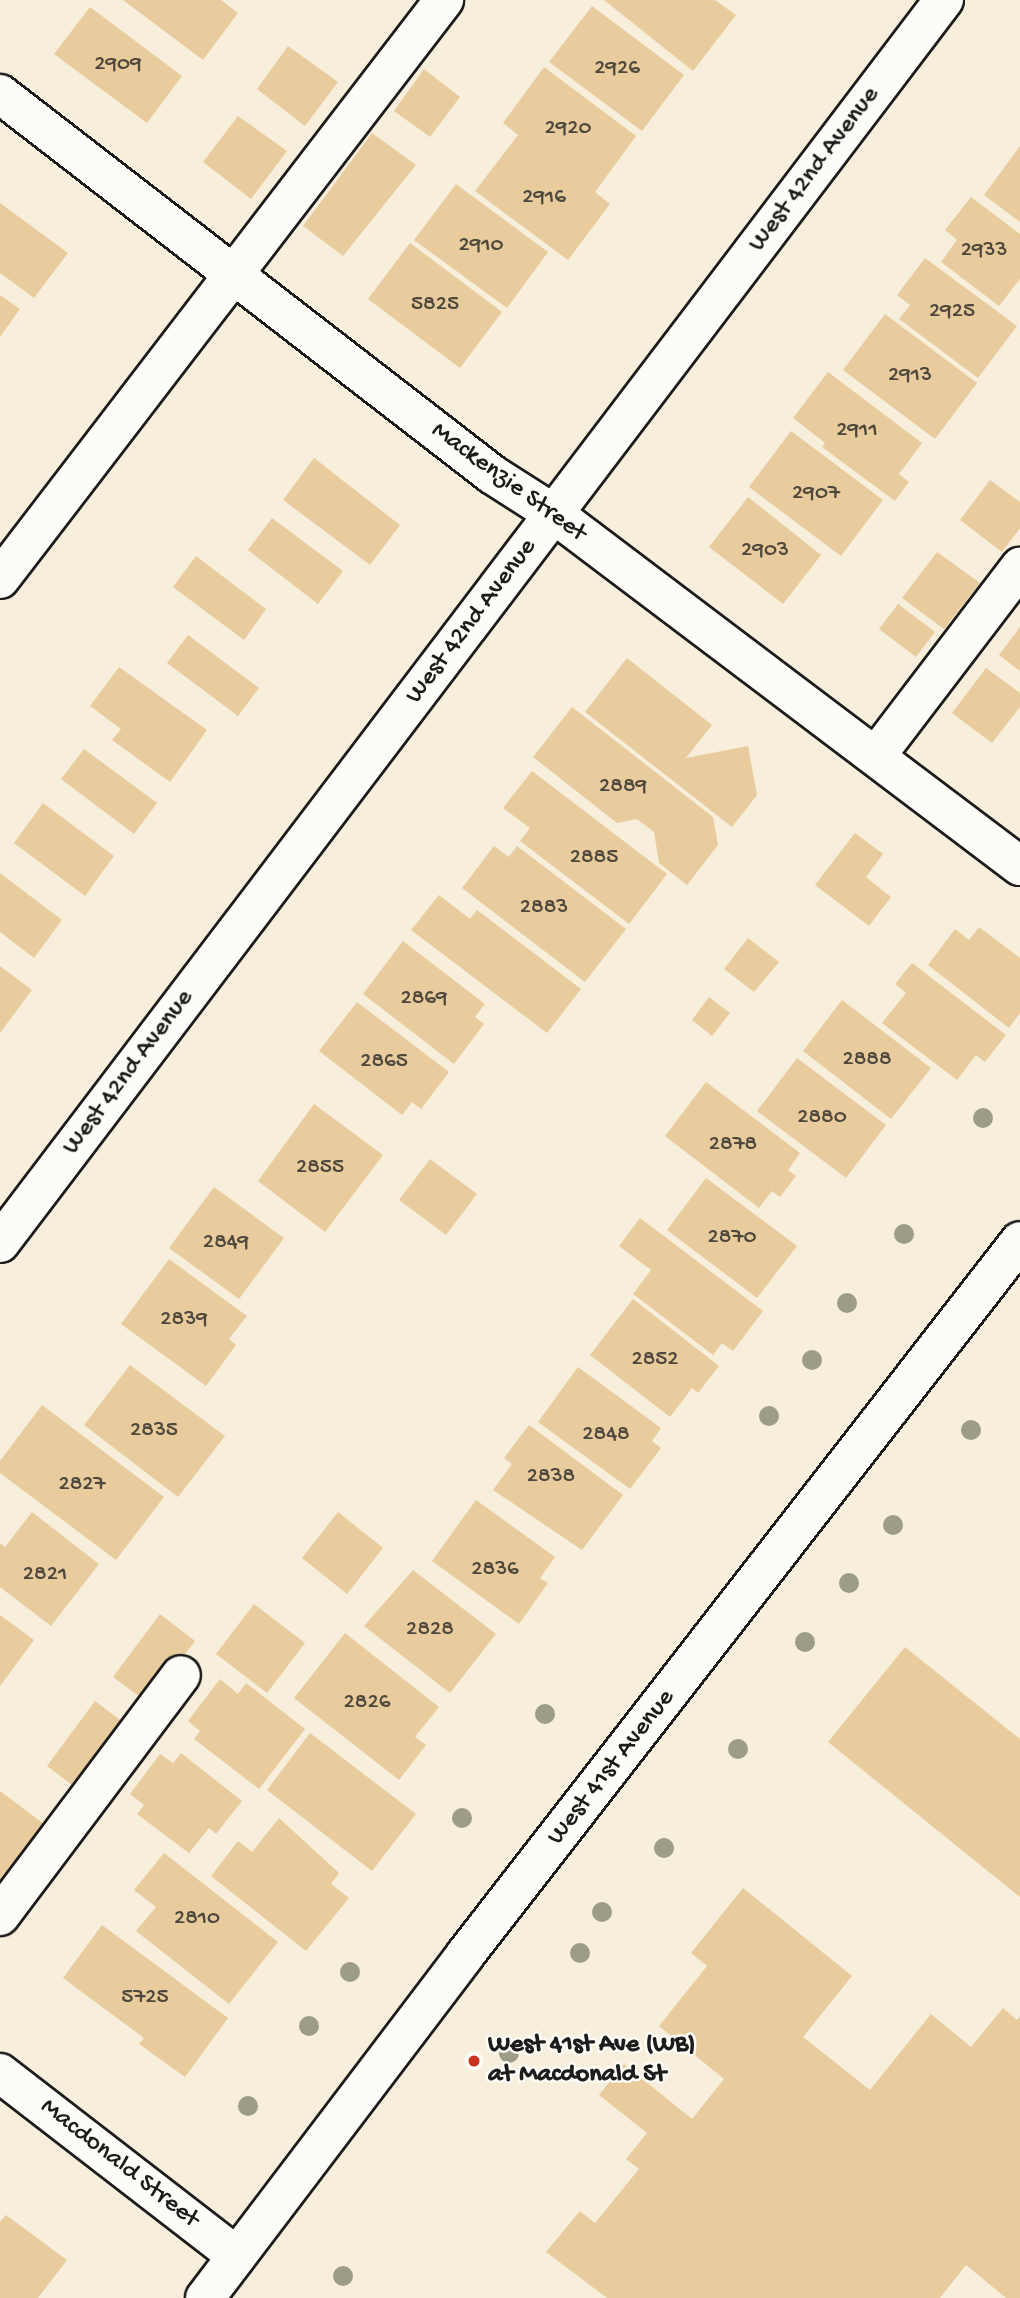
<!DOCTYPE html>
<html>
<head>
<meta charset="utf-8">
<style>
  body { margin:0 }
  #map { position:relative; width:1020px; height:2298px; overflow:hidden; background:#f7eedc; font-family:"Gochi Hand",sans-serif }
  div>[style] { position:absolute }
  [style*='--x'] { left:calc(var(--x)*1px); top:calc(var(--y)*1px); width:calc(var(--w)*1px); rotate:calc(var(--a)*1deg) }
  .building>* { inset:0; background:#e9cc9d }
  .roads { filter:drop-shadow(2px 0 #1c1c1c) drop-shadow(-2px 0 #1c1c1c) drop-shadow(0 2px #1c1c1c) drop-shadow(0 -2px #1c1c1c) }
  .minor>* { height:38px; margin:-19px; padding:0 19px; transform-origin:19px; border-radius:19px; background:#fdfcf7 }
  .major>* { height:38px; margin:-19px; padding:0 19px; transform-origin:19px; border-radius:19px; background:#fdfcf7 }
  .trees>* { width:20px; height:20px; margin:-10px; border-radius:50%; background:#9d9c87 }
  .dots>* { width:19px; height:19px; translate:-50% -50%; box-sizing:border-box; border:4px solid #fdfcf7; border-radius:50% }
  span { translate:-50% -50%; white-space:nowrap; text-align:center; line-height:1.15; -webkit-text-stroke:5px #fdfcf7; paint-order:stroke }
  .number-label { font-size:23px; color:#4f483c }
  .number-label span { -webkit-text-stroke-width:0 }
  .street-label { font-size:26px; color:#1c1c1c }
  .poi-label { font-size:26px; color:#1c1c1c; font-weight:700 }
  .left { translate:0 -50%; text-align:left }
</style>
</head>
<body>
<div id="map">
  <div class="building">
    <div style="clip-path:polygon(123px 0,221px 0,238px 13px,203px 60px)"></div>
    <div style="clip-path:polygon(604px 0,715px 0,736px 15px,693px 71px)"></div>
    <div style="clip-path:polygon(592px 6px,684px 75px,642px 131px,549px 62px)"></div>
    <div style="clip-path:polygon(90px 7px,182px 76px,147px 123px,54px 54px)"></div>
    <div style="clip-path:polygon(288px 46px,338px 82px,305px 126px,257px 89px)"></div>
    <div style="clip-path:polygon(544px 67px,636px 136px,595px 192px,610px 204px,568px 260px,475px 191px,518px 135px,503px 123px)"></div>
    <div style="clip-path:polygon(424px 69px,460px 97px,430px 137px,394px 111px)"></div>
    <div style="clip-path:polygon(238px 116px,287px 151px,251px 199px,203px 162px)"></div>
    <div style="clip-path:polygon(372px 133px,416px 165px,343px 256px,303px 226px)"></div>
    <div style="clip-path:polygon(1020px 146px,1020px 222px,984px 195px)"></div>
    <div style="clip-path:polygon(456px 184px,548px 252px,507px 308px,414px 240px)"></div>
    <div style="clip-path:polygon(971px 197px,1020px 234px,1020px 279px,999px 306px,941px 262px,957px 240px,945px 230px)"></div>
    <div style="clip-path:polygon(0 203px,68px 253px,34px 298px,0 273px)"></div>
    <div style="clip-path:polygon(410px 243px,502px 312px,460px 368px,368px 299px)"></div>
    <div style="clip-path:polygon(925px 258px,1017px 326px,978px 378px,899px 319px,910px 305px,897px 295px)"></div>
    <div style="clip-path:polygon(0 295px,20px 309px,0 337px)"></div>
    <div style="clip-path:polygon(885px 314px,977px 383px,935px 439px,843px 370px)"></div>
    <div style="clip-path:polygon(828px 372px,922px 443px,899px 474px,909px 482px,895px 501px,822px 447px,825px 443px,793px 418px)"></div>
    <div style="clip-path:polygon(791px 431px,883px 500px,841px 556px,749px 487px)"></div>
    <div style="clip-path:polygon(314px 458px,400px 525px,370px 565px,283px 500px)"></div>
    <div style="clip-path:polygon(990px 480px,1020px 502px,1020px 528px,1002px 552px,960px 520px)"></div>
    <div style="clip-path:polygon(748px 497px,821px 555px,783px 604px,709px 547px)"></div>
    <div style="clip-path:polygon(272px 518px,343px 571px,318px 604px,248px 550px)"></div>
    <div style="clip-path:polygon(937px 552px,980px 583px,944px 629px,902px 598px)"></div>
    <div style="clip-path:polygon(196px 556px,266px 609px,244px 640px,173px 587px)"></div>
    <div style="clip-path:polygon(898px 604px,935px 632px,916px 657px,879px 629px)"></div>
    <div style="clip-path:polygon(1020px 627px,1020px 671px,999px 655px)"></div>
    <div style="clip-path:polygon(188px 635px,259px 688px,238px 716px,167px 663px)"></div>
    <div style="clip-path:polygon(627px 658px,712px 725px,686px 758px,748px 746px,757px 795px,732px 827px,585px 712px)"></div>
    <div style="clip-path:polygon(119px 667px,207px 730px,170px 782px,112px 740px,121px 729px,90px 706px)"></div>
    <div style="clip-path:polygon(986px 668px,1020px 693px,1020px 707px,992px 743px,952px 713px)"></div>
    <div style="clip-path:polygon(572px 707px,713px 817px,718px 845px,687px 885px,659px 863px,654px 832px,637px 819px,617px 823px,533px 757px)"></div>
    <div style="clip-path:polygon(84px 749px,157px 803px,134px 834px,61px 779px)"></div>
    <div style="clip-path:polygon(532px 771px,667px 874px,629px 924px,520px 841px,530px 828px,503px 808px)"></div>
    <div style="clip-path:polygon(43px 803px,114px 856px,85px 896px,14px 843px)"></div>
    <div style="clip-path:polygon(855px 833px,883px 854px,866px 877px,891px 897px,869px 926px,815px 885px)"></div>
    <div style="clip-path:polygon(494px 846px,509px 857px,517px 846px,626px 929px,585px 982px,462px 888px)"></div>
    <div style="clip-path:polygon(0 873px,62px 920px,34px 958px,0 932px)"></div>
    <div style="clip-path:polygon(439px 895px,470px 919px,477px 910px,581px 989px,547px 1033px,411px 930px)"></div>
    <div style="clip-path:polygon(979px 927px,1020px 958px,1020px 1013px,1009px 1028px,928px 965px,955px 929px,969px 940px)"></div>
    <div style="clip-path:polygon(748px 938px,779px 962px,754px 992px,724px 969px)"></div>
    <div style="clip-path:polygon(403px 941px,485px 1004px,475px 1017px,484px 1024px,454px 1064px,363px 994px)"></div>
    <div style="clip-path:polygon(912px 963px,1006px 1035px,985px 1062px,976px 1055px,957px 1080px,882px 1023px,906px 993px,895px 984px)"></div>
    <div style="clip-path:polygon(0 966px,32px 990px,0 1033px)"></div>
    <div style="clip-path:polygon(709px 997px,730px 1013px,712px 1036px,692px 1020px)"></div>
    <div style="clip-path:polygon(842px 1000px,931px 1068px,891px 1119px,803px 1051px)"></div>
    <div style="clip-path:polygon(357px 1002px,449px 1072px,421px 1109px,412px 1102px,402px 1115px,319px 1051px)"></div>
    <div style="clip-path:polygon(797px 1058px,886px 1125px,846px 1178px,757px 1111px)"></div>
    <div style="clip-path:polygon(706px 1082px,800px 1153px,788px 1170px,796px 1176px,780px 1197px,772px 1191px,759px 1208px,665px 1136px)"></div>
    <div style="clip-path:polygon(314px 1104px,383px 1155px,325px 1232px,258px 1181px)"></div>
    <div style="clip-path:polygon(430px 1159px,477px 1194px,446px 1235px,399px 1200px)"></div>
    <div style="clip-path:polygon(706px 1178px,797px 1246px,757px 1298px,667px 1230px)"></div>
    <div style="clip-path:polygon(214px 1187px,284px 1238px,239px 1299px,169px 1248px)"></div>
    <div style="clip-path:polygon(640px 1218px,763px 1311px,733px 1351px,722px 1343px,713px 1355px,633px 1294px,651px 1270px,619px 1246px)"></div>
    <div style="clip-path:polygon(169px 1259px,247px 1316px,229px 1339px,236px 1345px,206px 1386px,121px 1324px)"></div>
    <div style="clip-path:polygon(633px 1299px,719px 1366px,698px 1393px,692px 1388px,670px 1417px,590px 1355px)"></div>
    <div style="clip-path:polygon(130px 1365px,225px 1436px,178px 1497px,84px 1425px)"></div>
    <div style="clip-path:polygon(578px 1367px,661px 1428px,652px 1441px,661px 1448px,630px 1489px,538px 1422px)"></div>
    <div style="clip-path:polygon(42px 1405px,164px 1497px,116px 1560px,0 1473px,0 1461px)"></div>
    <div style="clip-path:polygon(529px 1425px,623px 1495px,582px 1550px,493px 1490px,512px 1464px,504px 1458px)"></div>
    <div style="clip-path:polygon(476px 1500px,555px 1557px,540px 1578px,548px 1583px,519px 1624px,432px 1561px)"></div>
    <div style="clip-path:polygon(32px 1512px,99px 1564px,51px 1626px,0 1587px,0 1543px,5px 1547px)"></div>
    <div style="clip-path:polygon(338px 1512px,383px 1548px,347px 1594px,302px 1558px)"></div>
    <div style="clip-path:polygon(413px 1570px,496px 1634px,450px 1693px,364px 1626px)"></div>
    <div style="clip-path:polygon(254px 1604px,305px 1643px,267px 1693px,216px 1654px)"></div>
    <div style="clip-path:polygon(160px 1614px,195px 1641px,148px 1703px,113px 1677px)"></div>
    <div style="clip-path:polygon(0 1615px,34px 1640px,0 1686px)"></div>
    <div style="clip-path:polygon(345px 1633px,439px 1707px,415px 1737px,426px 1745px,399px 1780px,294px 1698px)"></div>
    <div style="clip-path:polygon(905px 1647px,1020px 1739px,1020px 1897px,828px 1742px)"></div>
    <div style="clip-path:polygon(220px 1679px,238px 1694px,246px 1683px,305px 1729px,259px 1789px,194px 1739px,200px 1731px,188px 1721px)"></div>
    <div style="clip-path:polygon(95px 1701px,128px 1726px,80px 1791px,47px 1766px)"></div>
    <div style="clip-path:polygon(310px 1733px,416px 1814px,372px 1871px,267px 1790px)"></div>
    <div style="clip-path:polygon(181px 1753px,242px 1801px,216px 1834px,209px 1828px,189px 1853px,137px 1814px,144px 1805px,130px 1794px,160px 1754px,173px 1763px)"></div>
    <div style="clip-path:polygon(0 1791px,44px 1824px,0 1883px)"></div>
    <div style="clip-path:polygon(279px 1818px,339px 1873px,331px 1884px,349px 1898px,306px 1951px,211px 1876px,238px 1841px,252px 1852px)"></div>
    <div style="clip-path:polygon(164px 1853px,278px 1942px,229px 2004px,136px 1931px,156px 1907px,134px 1890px)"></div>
    <div style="clip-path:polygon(743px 1888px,852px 1976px,803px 2037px,870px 2090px,931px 2014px,971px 2047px,1003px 2008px,1017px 2020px,1020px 2016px,1020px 2298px,1006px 2298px,966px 2265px,940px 2298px,607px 2298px,546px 2252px,580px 2211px,595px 2223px,639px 2169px,626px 2159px,647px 2133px,599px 2095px,624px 2064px,692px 2119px,724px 2079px,659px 2026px,707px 1966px,691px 1953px)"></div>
    <div style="clip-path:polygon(102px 1925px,228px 2018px,185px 2077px,139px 2044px,144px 2038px,63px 1978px)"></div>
    <div style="clip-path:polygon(6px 2215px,67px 2260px,38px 2298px,0 2298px,0 2222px)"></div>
  </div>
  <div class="roads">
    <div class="minor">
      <div style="--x:0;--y:94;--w:623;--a:37.7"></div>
      <div style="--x:493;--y:475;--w:72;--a:32.6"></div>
      <div style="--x:554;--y:514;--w:584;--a:37.07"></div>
      <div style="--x:0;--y:579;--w:730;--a:-52.52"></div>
      <div style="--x:876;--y:756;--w:238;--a:-52.7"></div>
      <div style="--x:0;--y:1243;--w:1561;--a:-52.79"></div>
      <div style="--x:0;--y:1916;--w:301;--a:-53.1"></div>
      <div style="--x:0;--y:2073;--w:299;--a:37.7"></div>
    </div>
    <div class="major">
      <div style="--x:205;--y:2298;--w:430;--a:-52.8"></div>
      <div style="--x:465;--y:1955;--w:904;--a:-52.14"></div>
    </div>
  </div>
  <div class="trees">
    <div style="left:983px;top:1118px"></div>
    <div style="left:904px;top:1234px"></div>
    <div style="left:847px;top:1303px"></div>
    <div style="left:812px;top:1360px"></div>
    <div style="left:769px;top:1416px"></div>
    <div style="left:971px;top:1430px"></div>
    <div style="left:893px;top:1525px"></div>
    <div style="left:849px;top:1583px"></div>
    <div style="left:805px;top:1642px"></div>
    <div style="left:545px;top:1714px"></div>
    <div style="left:738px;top:1749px"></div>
    <div style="left:462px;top:1818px"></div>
    <div style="left:664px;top:1848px"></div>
    <div style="left:602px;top:1912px"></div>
    <div style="left:580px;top:1953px"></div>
    <div style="left:350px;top:1972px"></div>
    <div style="left:309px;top:2026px"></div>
    <div style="left:509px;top:2053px"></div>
    <div style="left:248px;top:2106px"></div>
    <div style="left:343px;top:2276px"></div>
  </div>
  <div class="dots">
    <div style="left:474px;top:2061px;background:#c8321e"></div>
  </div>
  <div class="number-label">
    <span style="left:118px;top:65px">2909</span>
    <span style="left:617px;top:69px">2926</span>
    <span style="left:568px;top:129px">2920</span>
    <span style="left:544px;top:198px">2916</span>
    <span style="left:481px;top:246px">2910</span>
    <span style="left:984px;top:251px">2933</span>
    <span style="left:435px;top:305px">5825</span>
    <span style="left:952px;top:312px">2925</span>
    <span style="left:910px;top:376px">2913</span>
    <span style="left:857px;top:431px">2911</span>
    <span style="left:816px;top:494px">2907</span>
    <span style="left:765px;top:551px">2903</span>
    <span style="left:623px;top:787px">2889</span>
    <span style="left:594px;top:858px">2885</span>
    <span style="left:544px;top:908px">2883</span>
    <span style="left:424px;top:999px">2869</span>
    <span style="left:867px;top:1060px">2888</span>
    <span style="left:384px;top:1062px">2865</span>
    <span style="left:822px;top:1118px">2880</span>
    <span style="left:733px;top:1145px">2878</span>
    <span style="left:320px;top:1168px">2855</span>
    <span style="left:732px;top:1238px">2870</span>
    <span style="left:226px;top:1243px">2849</span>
    <span style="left:184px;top:1320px">2839</span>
    <span style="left:655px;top:1360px">2852</span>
    <span style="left:154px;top:1431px">2835</span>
    <span style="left:606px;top:1435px">2848</span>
    <span style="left:551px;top:1477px">2838</span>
    <span style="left:82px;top:1485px">2827</span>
    <span style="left:495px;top:1570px">2836</span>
    <span style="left:45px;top:1575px">2821</span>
    <span style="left:430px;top:1630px">2828</span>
    <span style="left:367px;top:1703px">2826</span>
    <span style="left:197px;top:1919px">2810</span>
    <span style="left:145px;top:1998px">5725</span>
  </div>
  <div class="street-label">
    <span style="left:815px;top:170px;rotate:-53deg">West 42nd Avenue</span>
    <span style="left:508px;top:483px;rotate:36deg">Mackenzie Street</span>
    <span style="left:472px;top:622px;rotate:-53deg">West 42nd Avenue</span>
    <span style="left:129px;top:1073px;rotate:-53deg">West 42nd Avenue</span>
    <span style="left:612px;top:1768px;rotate:-52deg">West 41st Avenue</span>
    <span style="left:119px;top:2164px;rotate:38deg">Macdonald Street</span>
  </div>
  <div class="poi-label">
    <span class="left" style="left:488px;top:2061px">West 41st Ave (WB)<br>at Macdonald St</span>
  </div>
</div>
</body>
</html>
